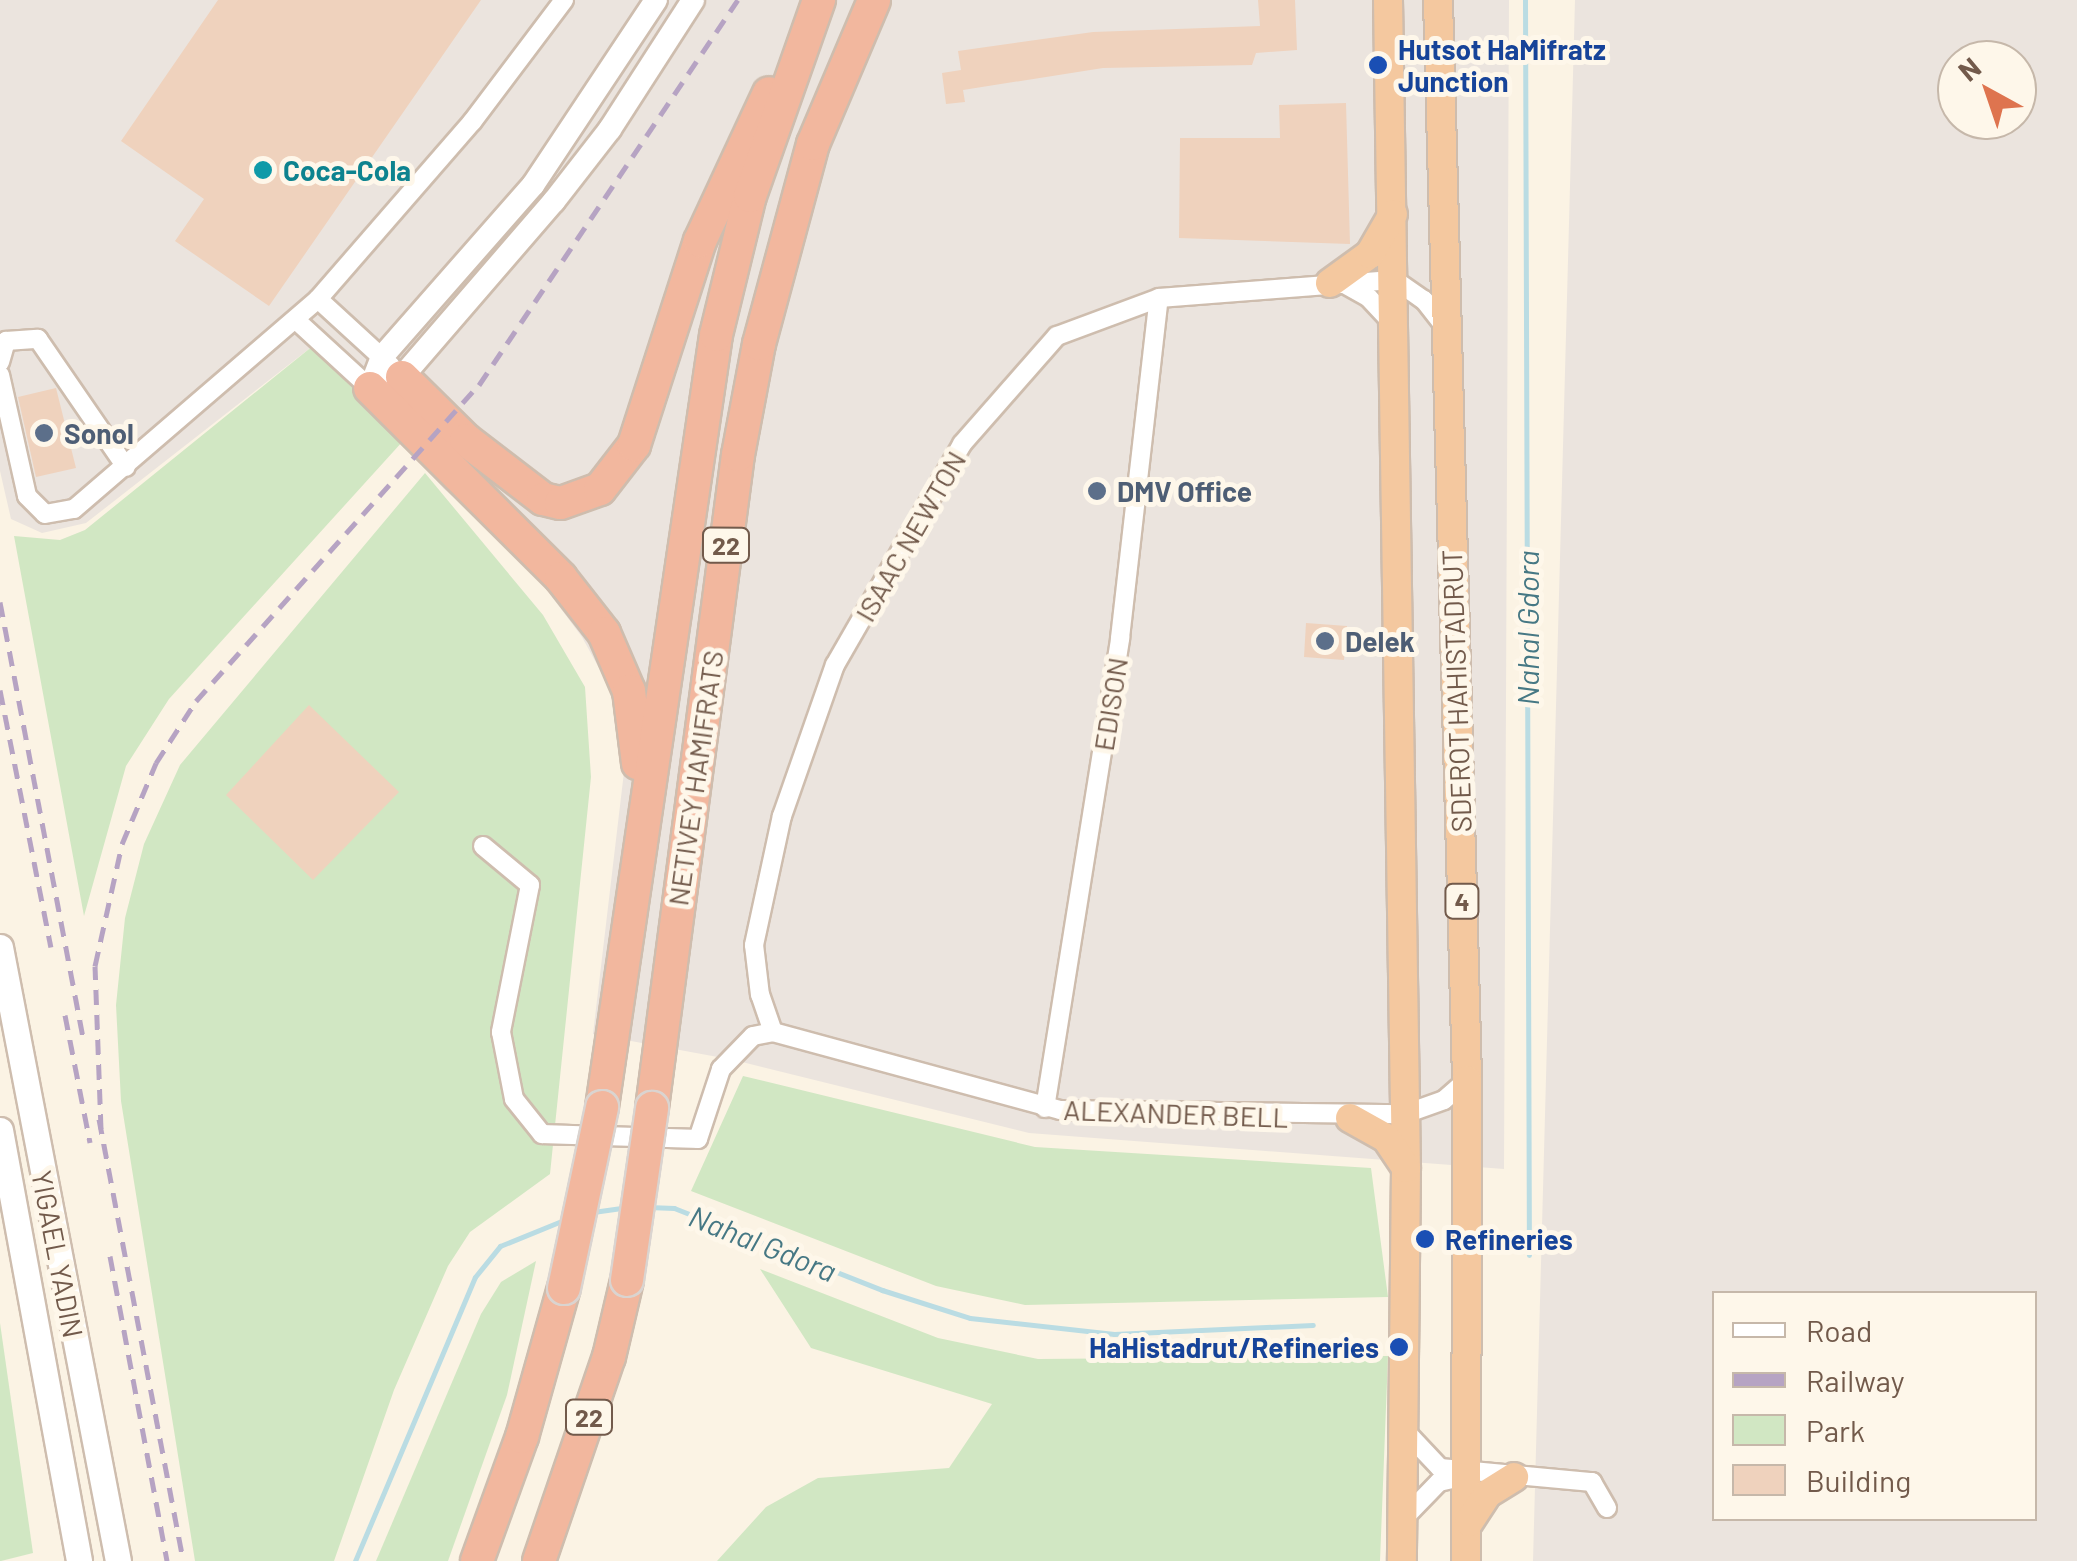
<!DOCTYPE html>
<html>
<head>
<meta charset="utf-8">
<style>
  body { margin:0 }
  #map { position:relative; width:2077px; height:1561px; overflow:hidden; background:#fbf3e4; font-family:Barlow,sans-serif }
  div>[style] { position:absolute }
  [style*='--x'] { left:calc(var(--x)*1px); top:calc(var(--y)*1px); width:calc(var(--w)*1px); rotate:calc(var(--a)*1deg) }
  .industrial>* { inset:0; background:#ebe4de }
  .green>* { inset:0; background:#d1e7c3 }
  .stream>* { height:5px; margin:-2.5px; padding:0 2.5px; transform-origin:2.5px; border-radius:2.5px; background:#badce3 }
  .building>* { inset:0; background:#efd2bd }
  .roads { filter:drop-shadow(2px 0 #cebdae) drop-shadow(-2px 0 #cebdae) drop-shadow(0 2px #cebdae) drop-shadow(0 -2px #cebdae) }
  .minor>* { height:18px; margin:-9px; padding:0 9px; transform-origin:9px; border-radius:9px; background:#fff }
  .tertiary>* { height:22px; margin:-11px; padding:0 11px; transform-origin:11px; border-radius:11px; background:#fff }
  .secondary>* { height:25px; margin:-12.5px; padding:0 12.5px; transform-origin:12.5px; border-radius:12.5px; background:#fff }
  .trunk>* { height:28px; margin:-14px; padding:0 14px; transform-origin:14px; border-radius:14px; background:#f4c89f }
  .motorway>* { height:32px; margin:-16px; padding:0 16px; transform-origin:16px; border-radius:16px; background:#f2b79e }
  .rail>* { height:5px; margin-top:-2.5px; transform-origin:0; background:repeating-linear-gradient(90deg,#b6a3c3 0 15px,transparent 0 25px) }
  .bridges { filter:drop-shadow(2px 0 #dad4d0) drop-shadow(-2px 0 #dad4d0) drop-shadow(0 2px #dad4d0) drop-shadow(0 -2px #dad4d0) }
  .motorway-bridge>* { height:32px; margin:-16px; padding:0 16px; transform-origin:16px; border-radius:16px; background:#f2b79e }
  .dots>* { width:28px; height:28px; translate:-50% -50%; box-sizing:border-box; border:5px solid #fef7ea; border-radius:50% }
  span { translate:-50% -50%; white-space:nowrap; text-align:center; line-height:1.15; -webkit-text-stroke:10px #fef7ea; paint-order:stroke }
  .shield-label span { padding:2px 8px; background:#fef7ea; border:2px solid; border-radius:8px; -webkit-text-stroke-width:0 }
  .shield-label { font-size:25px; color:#725a4b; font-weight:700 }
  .transit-label { font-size:28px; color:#164399; font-weight:700 }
  .left { translate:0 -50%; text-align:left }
  .right { translate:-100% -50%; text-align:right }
  .culture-label { font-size:28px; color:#0d838f; font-weight:700 }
  .service-label { font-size:28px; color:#4e5e75; font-weight:700 }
  .street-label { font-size:28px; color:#725a4b }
  .water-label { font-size:30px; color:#467884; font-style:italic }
  .legend { position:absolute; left:1712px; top:1291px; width:325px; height:230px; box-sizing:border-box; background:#fef7ea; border:2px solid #c6b8aa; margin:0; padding:12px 18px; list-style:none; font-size:30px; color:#725a4b }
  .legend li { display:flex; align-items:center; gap:20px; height:50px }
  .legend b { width:50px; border:2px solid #c6b8aa }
  .north { position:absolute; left:1937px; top:40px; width:100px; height:100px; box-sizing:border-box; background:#fef7ea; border:2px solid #c6b8aa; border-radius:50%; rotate:320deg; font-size:28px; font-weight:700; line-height:40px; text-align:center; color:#725a4b }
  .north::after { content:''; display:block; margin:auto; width:35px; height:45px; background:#de744f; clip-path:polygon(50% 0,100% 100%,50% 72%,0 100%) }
</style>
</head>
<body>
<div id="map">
  <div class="industrial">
    <div style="clip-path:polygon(0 0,1509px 0,1504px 1169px,1029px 1133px,734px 1060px,593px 1034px,626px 755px,617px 701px,582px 637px,520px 554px,444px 489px,314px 345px,86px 523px,42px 533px,11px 519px,0 471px)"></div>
    <div style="clip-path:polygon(evenodd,1575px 0,2077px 0,2077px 1561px,1533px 1561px,1575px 0,1957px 60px,2017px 60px,2017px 120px,1957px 120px,1957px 60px,1575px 0,1714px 1294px,2034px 1294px,2034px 1518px,1714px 1518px,1714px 1294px)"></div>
  </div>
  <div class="green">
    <div style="clip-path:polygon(314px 345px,403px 441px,169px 699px,126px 766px,84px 916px,14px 536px,60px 540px,85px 530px)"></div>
    <div style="clip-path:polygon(425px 473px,543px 615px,585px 687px,591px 777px,550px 1174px,470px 1232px,448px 1266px,394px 1390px,334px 1561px,195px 1561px,121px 1101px,116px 1005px,125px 918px,144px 844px,180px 765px)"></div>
    <div style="clip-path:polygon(743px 1076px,1035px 1147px,1371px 1168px,1388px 1297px,1025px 1305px,936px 1286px,691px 1191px)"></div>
    <div style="clip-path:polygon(536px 1261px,507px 1395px,448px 1561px,376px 1561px,481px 1314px,501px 1282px)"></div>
    <div style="clip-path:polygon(760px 1269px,938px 1338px,1038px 1359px,1388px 1356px,1380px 1561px,717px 1561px,766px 1507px,818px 1478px,949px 1468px,992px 1404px,811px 1348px)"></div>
    <div style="clip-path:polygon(0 1323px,33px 1553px,1px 1561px,0 1561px)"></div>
  </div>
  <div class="stream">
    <div style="--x:1525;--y:0;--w:1255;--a:89.82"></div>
    <div style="--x:648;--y:1207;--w:26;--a:2"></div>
    <div style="--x:674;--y:1208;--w:224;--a:21.5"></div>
    <div style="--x:882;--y:1290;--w:92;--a:17.7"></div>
    <div style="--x:970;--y:1318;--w:145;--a:6.3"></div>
    <div style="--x:1114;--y:1334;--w:199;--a:-2.6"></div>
    <div style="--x:593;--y:1212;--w:34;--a:-8"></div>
    <div style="--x:355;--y:1561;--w:308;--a:-67.1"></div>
    <div style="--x:475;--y:1277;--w:40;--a:-51"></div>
    <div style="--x:500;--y:1246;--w:69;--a:-22.1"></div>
  </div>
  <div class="building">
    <div style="clip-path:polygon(218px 0,481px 0,269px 306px,175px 241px,204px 199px,121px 141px)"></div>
    <div style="clip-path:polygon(1258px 0,1295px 0,1297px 50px,1256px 53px,1252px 65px,1103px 68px,963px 90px,965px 102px,946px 104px,942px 73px,961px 70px,958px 51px,1093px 32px,1260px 26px)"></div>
    <div style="clip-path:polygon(1346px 103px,1350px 244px,1179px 238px,1180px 138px,1280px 138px,1279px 105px)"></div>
    <div style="clip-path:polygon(56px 388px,76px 468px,36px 477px,18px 397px)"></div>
    <div style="clip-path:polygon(1306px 623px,1347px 626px,1344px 660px,1304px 657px)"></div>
    <div style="clip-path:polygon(309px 705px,399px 792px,313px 880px,226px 795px)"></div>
  </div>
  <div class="roads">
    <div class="minor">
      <div style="--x:1346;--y:285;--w:26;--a:29"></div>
      <div style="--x:1369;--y:298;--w:37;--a:47"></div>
      <div style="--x:318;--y:299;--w:99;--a:42.5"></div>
      <div style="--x:296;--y:320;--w:100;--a:42.6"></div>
      <div style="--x:0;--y:362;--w:22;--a:-74"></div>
      <div style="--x:6;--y:341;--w:32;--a:-4"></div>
      <div style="--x:38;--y:339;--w:155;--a:55.5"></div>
      <div style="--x:0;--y:375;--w:124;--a:77.4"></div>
      <div style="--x:27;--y:496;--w:25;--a:45"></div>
      <div style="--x:45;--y:514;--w:29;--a:-10"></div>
      <div style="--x:74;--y:509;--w:322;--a:-40.7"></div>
      <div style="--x:318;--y:299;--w:235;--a:-49"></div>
      <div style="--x:472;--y:122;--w:153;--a:-53"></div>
      <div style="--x:483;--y:846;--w:61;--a:39.7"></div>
      <div style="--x:530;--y:885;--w:150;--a:101.2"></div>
      <div style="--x:501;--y:1032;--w:68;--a:79"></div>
      <div style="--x:514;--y:1099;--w:45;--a:51.3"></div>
      <div style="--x:542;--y:1134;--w:156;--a:1.8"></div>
      <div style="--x:698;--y:1139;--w:74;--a:-71.8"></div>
      <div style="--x:721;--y:1069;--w:46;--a:-45.9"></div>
      <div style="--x:753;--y:1036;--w:20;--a:-11"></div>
      <div style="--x:773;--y:1032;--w:297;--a:15.2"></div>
      <div style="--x:1060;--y:1110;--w:345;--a:0.7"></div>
      <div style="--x:1405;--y:1114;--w:41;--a:-19.7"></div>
      <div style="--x:1444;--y:1100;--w:30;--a:-41"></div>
      <div style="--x:773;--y:1032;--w:39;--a:-109"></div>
      <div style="--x:760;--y:995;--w:50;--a:-96.8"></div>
      <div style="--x:754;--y:945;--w:132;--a:-77.8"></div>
      <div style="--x:782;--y:816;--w:160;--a:-70.7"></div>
      <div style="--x:835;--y:665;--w:255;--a:-60.1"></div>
      <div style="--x:962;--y:444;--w:144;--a:-48.7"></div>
      <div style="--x:1057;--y:336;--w:109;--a:-20.4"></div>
      <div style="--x:1159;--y:298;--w:237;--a:-4.4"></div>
      <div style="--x:1395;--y:280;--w:35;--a:35"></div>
      <div style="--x:1424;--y:300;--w:33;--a:52"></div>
      <div style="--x:1045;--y:1108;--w:476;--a:-80.9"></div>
      <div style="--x:1120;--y:638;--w:342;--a:-83.5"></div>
      <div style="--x:1407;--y:1433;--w:48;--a:46.7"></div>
      <div style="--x:1440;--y:1468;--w:153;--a:5.3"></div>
      <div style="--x:1592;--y:1482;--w:30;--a:60"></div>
      <div style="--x:1407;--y:1515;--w:46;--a:-45.9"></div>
      <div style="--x:1439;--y:1482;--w:26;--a:-13"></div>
    </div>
    <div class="tertiary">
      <div style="--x:656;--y:0;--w:222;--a:123.6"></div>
      <div style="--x:533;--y:185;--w:229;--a:131.3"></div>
      <div style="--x:382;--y:357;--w:33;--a:111"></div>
      <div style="--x:370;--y:388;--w:34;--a:-19"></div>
      <div style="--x:402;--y:377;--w:233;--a:-49.2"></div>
      <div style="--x:554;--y:201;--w:91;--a:-52.1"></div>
      <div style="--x:610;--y:129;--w:153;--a:-57.2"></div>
    </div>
    <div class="secondary">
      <div style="--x:0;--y:947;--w:625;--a:79.12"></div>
      <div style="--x:0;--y:1130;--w:438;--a:79.6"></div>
    </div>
    <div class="trunk">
      <div style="--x:1388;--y:0;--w:1168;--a:89.12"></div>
      <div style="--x:1406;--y:1168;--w:393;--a:90.6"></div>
      <div style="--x:1438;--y:0;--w:1080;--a:88.46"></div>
      <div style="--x:1467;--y:1080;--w:481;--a:90.1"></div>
      <div style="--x:1330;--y:283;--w:49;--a:-35.9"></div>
      <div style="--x:1370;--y:254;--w:46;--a:-60.1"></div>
      <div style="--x:1350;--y:1118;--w:41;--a:29.1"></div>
      <div style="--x:1386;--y:1138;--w:36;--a:56"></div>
      <div style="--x:1469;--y:1522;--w:33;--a:-57"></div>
      <div style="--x:1487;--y:1494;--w:32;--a:-32"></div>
    </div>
    <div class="motorway">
      <div style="--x:402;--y:377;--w:90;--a:44.5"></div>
      <div style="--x:466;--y:440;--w:97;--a:37.5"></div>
      <div style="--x:543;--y:499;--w:18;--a:13"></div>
      <div style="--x:561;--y:503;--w:41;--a:-19.7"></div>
      <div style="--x:600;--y:489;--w:56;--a:-52.3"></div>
      <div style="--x:634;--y:445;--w:214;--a:-72.1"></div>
      <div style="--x:700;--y:241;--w:163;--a:-65"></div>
      <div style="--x:370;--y:388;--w:269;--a:44.8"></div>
      <div style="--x:561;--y:578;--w:70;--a:52"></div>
      <div style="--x:604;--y:633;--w:63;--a:66.7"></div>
      <div style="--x:629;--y:691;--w:73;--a:82.9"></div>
      <div style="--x:602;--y:1107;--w:780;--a:-81.6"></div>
      <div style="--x:716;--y:335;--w:143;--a:-76.3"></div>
      <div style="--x:750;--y:196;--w:208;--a:-70.6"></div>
      <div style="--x:652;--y:1108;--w:659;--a:-82.5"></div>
      <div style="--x:738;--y:455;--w:113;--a:-79.3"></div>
      <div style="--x:759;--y:344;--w:207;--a:-74.9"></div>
      <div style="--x:813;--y:144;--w:156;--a:-67"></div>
      <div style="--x:477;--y:1561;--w:132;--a:-70.1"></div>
      <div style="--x:522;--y:1437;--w:155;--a:-74.3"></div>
      <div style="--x:539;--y:1561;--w:216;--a:-71.1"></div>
      <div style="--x:609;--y:1357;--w:79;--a:-76.8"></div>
    </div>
  </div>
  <div class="rail">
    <div style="--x:0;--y:602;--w:442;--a:79.2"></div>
    <div style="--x:0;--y:690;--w:262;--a:78.8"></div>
    <div style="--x:65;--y:1015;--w:130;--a:78.9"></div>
    <div style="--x:99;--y:1119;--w:450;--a:79.2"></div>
    <div style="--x:101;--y:1129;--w:163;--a:-92.1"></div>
    <div style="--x:95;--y:966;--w:125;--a:-77.5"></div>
    <div style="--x:122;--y:844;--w:88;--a:-67.2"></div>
    <div style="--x:156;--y:763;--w:74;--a:-57.2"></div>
    <div style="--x:196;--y:701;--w:424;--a:-48.2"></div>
    <div style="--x:479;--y:385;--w:464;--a:-56.1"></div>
    <div style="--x:110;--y:1256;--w:310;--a:79.4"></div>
  </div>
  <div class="bridges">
    <div class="motorway-bridge">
      <div style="--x:627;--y:1280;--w:174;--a:-81.7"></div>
      <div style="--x:564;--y:1288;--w:185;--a:-78.1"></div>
    </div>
  </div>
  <div class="dots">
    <div style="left:1378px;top:65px;background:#1a4fb4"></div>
    <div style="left:263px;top:170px;background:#0f9aa8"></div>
    <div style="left:44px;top:433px;background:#5c6f8a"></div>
    <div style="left:1097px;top:491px;background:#5c6f8a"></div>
    <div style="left:1325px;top:641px;background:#5c6f8a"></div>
    <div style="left:1425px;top:1239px;background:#1a4fb4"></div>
    <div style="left:1399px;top:1347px;background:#1a4fb4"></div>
  </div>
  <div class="shield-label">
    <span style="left:726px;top:545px">22</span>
    <span style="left:1462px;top:901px">4</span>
    <span style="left:589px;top:1417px">22</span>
  </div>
  <div class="transit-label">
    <span class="left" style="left:1398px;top:65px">Hutsot HaMifratz<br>Junction</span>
    <span class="left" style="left:1445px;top:1239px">Refineries</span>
    <span class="right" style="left:1379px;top:1347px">HaHistadrut/Refineries</span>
  </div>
  <div class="culture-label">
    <span class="left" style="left:283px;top:170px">Coca-Cola</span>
  </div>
  <div class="service-label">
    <span class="left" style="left:64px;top:433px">Sonol</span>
    <span class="left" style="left:1117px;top:491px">DMV Office</span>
    <span class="left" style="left:1345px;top:641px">Delek</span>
  </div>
  <div class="street-label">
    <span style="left:910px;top:536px;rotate:-60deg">ISAAC NEWTON</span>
    <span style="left:1456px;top:691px;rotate:-92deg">SDEROT HAHISTADRUT</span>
    <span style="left:1110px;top:704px;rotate:-81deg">EDISON</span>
    <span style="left:695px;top:778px;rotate:-82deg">NETIVEY HAMIFRATS</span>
    <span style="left:1176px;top:1113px;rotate:2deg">ALEXANDER BELL</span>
    <span style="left:58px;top:1254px;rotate:79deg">YIGAEL YADIN</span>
  </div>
  <div class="water-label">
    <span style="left:1527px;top:628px;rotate:-90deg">Nahal Gdora</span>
    <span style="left:763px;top:1243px;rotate:22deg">Nahal Gdora</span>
  </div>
  <ul class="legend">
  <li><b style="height:12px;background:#fff"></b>Road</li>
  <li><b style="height:12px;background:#b6a3c3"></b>Railway</li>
  <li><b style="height:28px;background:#d1e7c3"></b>Park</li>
  <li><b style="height:28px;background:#efd2bd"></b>Building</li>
  </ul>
  <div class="north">N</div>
</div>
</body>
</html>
